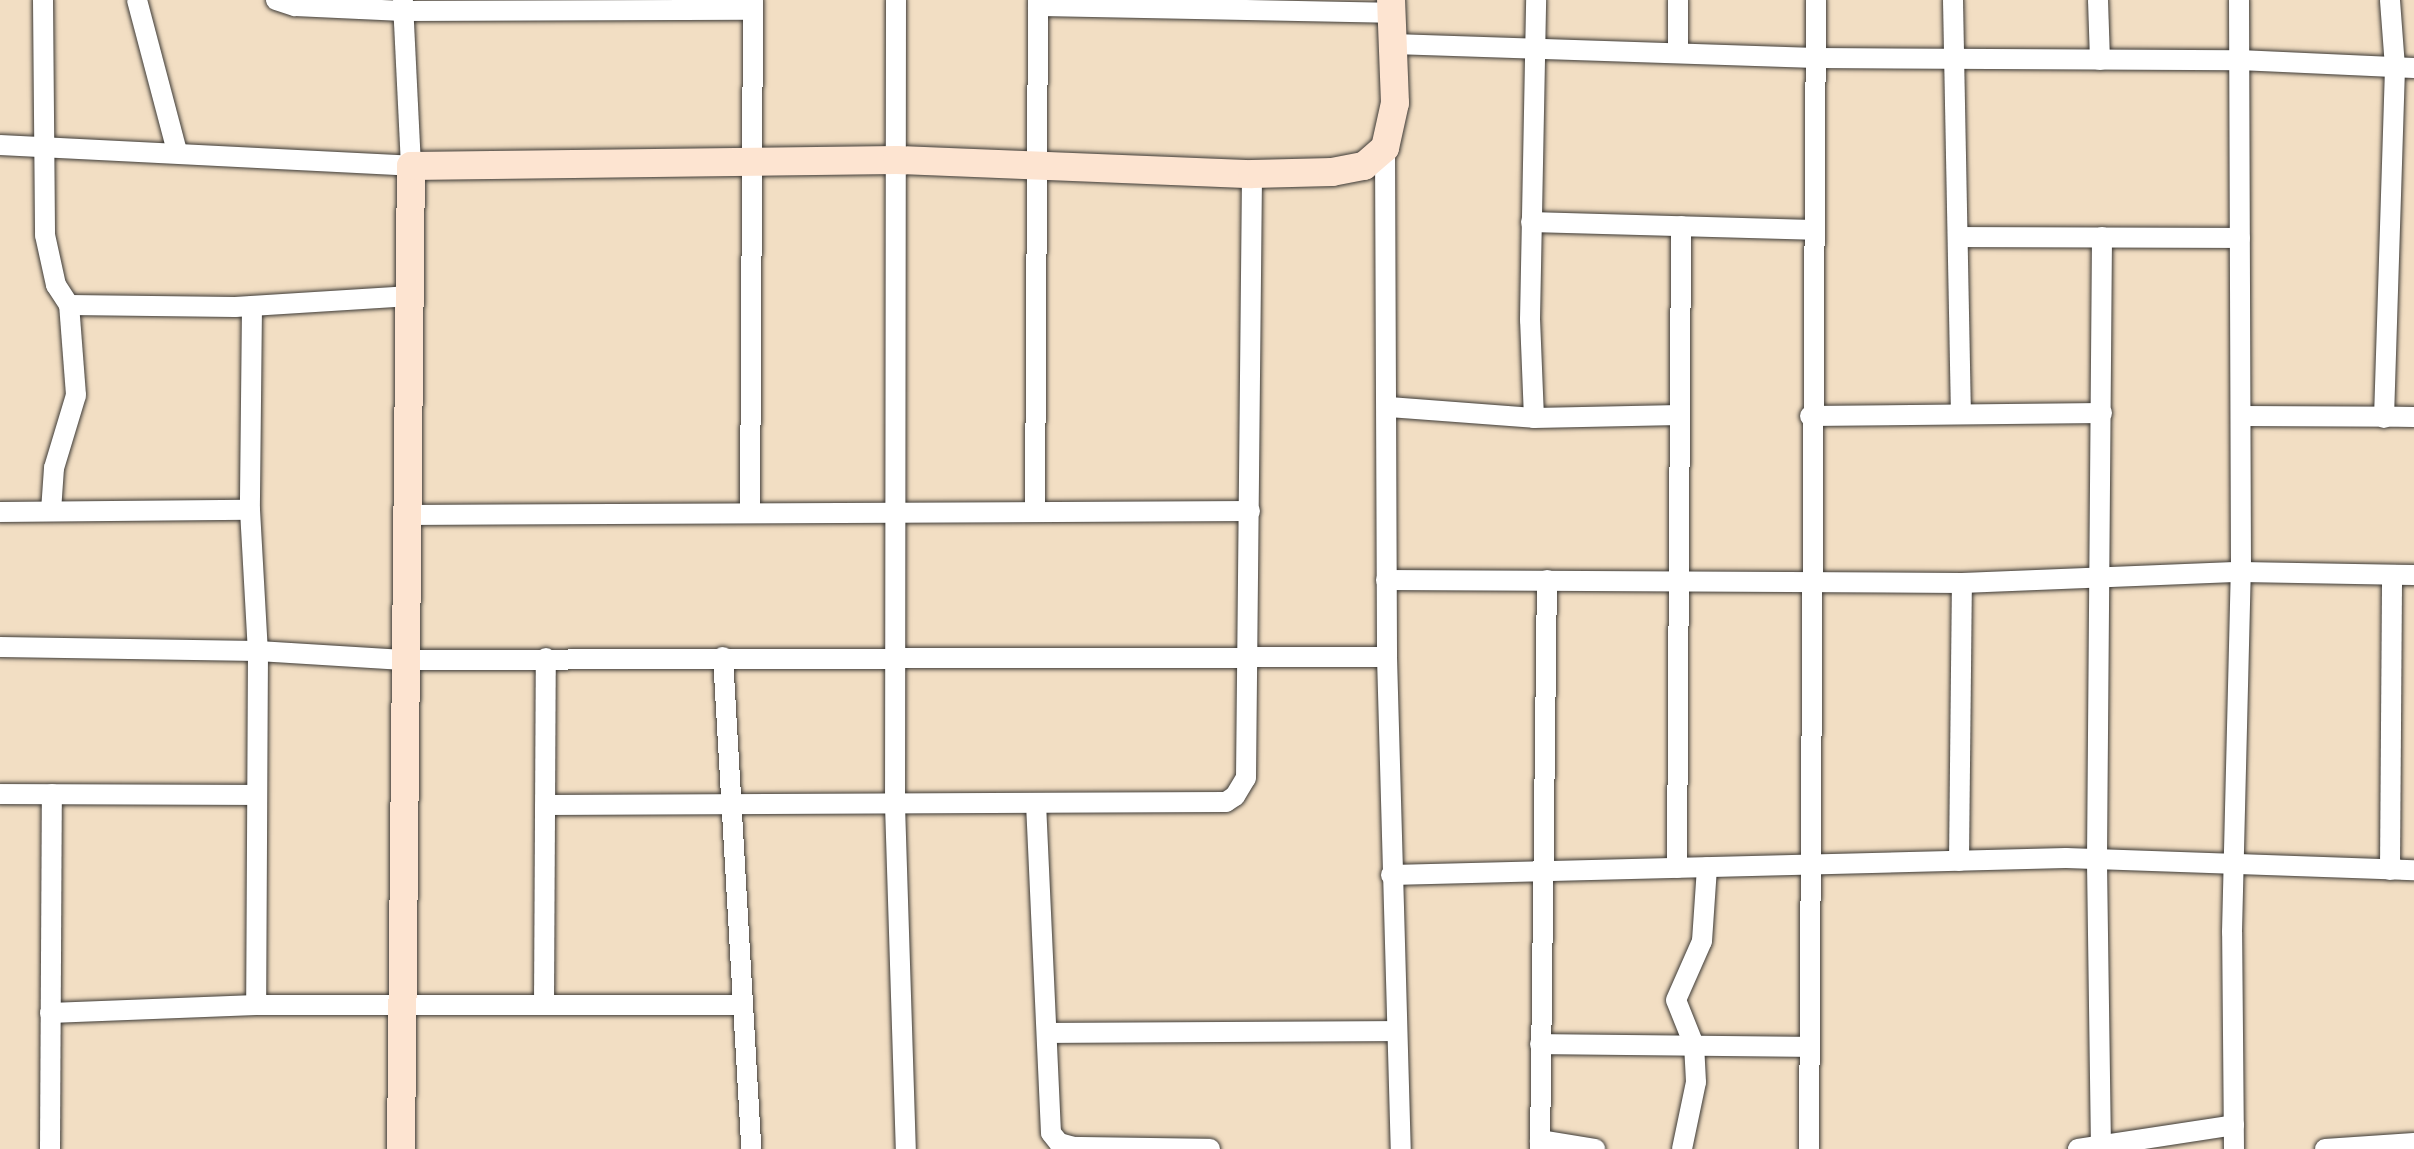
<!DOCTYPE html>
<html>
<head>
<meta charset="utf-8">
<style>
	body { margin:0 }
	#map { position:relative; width:2414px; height:1149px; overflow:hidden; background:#f2dec3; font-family:Sriracha,sans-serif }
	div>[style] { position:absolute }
	.roads { filter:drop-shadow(0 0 2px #3c3935) drop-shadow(0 0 2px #3c3935) }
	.street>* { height:20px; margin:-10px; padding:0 10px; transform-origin:10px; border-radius:10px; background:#fff }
	.secondary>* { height:28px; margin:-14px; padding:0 14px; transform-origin:14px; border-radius:14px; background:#fde4d1 }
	span { translate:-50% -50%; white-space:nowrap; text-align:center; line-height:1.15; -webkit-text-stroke:7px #f6f6f2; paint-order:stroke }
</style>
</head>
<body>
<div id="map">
	<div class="roads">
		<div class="street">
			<i style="left:43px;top:0;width:235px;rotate:89.5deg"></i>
			<i style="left:45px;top:235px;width:51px;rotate:77.6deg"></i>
			<i style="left:56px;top:285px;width:24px;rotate:57deg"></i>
			<i style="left:69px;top:305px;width:166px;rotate:0.7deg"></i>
			<i style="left:235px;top:307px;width:176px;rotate:-3.6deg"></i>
			<i style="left:137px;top:0;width:156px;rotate:75.2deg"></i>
			<i style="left:276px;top:0;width:20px;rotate:18deg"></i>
			<i style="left:295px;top:6px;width:108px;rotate:2.7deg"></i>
			<i style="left:403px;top:11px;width:349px;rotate:-0.2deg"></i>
			<i style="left:896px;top:0;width:805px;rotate:90.07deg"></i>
			<i style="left:895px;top:805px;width:344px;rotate:88.2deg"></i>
			<i style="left:1678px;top:0;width:53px;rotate:90deg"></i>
			<i style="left:1953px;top:0;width:411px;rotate:88.9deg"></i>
			<i style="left:2098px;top:0;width:60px;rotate:88.1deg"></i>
			<i style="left:1038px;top:6px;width:353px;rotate:1.1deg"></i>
			<i style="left:1393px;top:44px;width:423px;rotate:1.9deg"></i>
			<i style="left:1816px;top:58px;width:423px;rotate:0.3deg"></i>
			<i style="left:2239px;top:60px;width:175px;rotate:2.6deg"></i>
			<i style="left:0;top:145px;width:412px;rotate:2.9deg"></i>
			<i style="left:411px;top:166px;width:166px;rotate:-92.8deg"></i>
			<i style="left:1385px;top:148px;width:509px;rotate:89.77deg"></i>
			<i style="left:1387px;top:657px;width:492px;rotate:88.4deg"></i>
			<i style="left:1531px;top:222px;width:281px;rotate:1.6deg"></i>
			<i style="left:1959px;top:237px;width:281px;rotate:0.2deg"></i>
			<i style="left:252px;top:306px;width:204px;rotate:90.6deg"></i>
			<i style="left:250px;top:510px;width:141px;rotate:86.8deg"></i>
			<i style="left:258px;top:651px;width:354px;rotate:90.3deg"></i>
			<i style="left:1389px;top:407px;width:145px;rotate:4.3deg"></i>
			<i style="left:1534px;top:418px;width:146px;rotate:-1.2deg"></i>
			<i style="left:1810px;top:416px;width:292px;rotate:-0.6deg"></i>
			<i style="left:2241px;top:416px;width:173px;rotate:0.3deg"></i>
			<i style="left:1534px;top:418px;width:98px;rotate:-92.3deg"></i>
			<i style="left:1530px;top:320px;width:320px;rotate:-88.9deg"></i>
			<i style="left:2384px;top:418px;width:351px;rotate:-88.2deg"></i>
			<i style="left:2395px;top:67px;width:67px;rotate:-94.3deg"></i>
			<i style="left:1035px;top:509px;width:509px;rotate:-89.66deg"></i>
			<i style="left:51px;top:511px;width:43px;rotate:-86deg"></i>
			<i style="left:54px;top:468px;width:76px;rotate:-73.2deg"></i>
			<i style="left:76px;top:395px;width:90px;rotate:-94.4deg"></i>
			<i style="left:750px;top:511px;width:511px;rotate:-89.66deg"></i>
			<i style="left:0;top:512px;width:250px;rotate:-0.5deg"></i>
			<i style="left:404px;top:515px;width:846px;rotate:-0.27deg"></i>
			<i style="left:1386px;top:580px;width:576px;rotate:0.3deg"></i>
			<i style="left:1962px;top:583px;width:279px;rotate:-2.3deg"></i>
			<i style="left:2241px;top:572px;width:173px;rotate:1deg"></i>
			<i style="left:0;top:647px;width:258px;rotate:0.9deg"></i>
			<i style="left:258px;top:651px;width:146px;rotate:3.5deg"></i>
			<i style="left:404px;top:660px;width:983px;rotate:-0.17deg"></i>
			<i style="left:723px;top:657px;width:493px;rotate:86.7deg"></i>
			<i style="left:0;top:794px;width:256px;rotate:0.2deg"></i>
			<i style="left:1036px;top:803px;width:330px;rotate:87.4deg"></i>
			<i style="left:1051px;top:1133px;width:13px;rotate:51deg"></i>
			<i style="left:1059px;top:1143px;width:16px;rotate:15deg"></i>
			<i style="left:1074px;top:1147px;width:136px;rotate:0.8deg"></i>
			<i style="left:545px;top:805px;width:681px;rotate:-0.25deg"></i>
			<i style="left:1226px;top:802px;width:11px;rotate:-34deg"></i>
			<i style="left:1235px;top:796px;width:21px;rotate:-59deg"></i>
			<i style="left:1246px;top:778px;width:604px;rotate:-89.43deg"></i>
			<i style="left:1959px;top:861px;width:278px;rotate:-89.4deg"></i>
			<i style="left:1677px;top:868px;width:642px;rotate:-89.64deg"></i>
			<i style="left:2390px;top:870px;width:294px;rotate:-89.6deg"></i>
			<i style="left:1391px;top:875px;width:675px;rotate:-1.44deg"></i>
			<i style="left:2066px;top:858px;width:348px;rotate:2deg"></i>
			<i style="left:544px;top:1004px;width:346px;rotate:-89.7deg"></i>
			<i style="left:50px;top:1013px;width:206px;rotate:-2.2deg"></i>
			<i style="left:256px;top:1005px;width:487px"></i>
			<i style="left:1048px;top:1033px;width:349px;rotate:-0.3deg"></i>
			<i style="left:1540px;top:1044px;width:269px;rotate:0.6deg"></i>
			<i style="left:1540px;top:1140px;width:56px;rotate:9.3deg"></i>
			<i style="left:50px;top:1149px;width:355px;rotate:-89.7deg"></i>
			<i style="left:1540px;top:1149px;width:569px;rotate:-89.3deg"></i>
			<i style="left:1682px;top:1149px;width:68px;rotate:-78.2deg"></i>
			<i style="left:1696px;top:1082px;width:37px;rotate:-93deg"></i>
			<i style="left:1694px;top:1045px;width:48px;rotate:-111.8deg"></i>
			<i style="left:1676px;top:1000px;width:64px;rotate:-66.2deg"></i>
			<i style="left:1702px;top:941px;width:74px;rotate:-86.1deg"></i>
			<i style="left:1809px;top:1149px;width:1149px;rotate:-89.65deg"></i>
			<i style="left:2078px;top:1149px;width:158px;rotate:-8.7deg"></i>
			<i style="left:2101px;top:1149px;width:290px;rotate:-90.8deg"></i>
			<i style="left:2097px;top:859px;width:622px;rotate:-89.54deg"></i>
			<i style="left:2234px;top:1149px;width:217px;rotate:-90.5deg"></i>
			<i style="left:2232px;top:932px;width:360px;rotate:-88.6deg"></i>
			<i style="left:2241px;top:572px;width:572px;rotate:-90.2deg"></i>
			<i style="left:2325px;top:1149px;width:89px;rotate:-3.9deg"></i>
		</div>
		<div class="secondary">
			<i style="left:401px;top:1149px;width:983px;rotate:-89.42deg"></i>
			<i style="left:411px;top:166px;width:486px;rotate:-0.7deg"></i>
			<i style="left:897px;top:160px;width:355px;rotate:2.3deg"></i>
			<i style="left:1252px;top:174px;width:80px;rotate:-1.4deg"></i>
			<i style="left:1332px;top:172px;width:33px;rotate:-11deg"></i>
			<i style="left:1364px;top:166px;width:28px;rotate:-41deg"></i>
			<i style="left:1385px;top:148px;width:46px;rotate:-77.5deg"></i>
			<i style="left:1395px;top:103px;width:103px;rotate:-92.2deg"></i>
		</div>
	</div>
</div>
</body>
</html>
